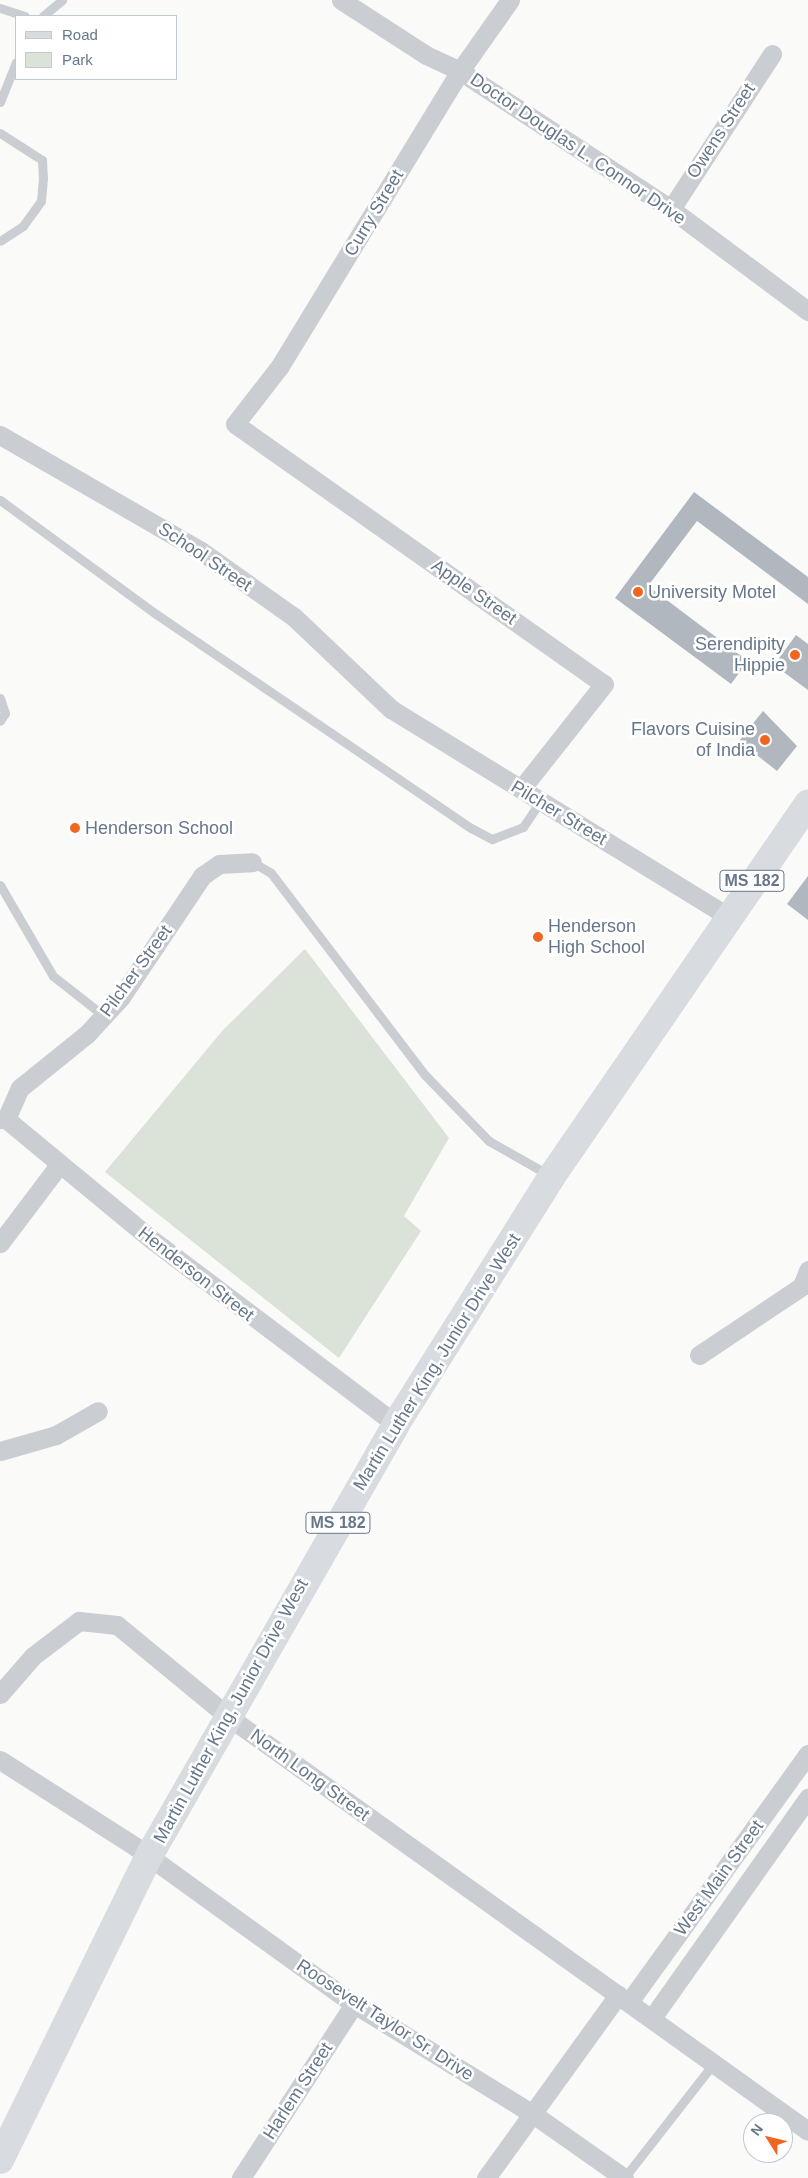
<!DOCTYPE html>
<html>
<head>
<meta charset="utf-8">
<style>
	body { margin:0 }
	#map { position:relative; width:808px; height:2178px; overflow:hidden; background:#fafaf8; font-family:Helvetica,sans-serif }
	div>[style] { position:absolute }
	.green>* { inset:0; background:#dbe2d8 }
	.building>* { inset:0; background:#b0b7bf }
	.service>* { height:9px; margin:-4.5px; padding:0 4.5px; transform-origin:4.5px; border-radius:4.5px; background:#cacdd1 }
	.minor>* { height:19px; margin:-9.5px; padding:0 9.5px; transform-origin:9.5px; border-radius:9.5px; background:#cacdd1 }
	.primary>* { height:28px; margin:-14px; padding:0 14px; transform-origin:14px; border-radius:14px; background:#d8dce0 }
	.dots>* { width:14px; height:14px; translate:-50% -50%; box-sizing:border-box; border:2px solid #fff; border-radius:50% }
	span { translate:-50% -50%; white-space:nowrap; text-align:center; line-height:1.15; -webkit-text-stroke:5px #fff; paint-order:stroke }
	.shield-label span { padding:1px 4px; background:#fff; border:1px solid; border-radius:4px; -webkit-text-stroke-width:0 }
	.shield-label { font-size:16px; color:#67778b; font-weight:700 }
	.street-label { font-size:18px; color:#67778b }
	.poi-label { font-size:18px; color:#67778b }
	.left { translate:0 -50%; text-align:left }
	.right { translate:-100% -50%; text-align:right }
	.legend { position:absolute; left:15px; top:15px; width:162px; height:65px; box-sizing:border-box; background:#fff; border:1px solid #c2c9d1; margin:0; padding:6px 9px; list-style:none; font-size:15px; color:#67778b }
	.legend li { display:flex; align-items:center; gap:10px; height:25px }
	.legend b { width:25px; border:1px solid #c2c9d1 }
	.north { position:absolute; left:743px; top:2113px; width:50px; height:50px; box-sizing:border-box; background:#fff; border:1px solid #c2c9d1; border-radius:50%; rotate:306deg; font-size:14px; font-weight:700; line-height:20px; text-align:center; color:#67778b }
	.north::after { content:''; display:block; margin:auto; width:18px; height:22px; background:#f06621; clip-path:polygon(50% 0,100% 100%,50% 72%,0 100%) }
</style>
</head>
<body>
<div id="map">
	<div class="green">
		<i style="clip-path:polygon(305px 949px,449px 1138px,404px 1216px,421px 1231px,339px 1358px,105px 1172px,223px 1030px)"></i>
	</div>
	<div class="building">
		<i style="clip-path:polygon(694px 492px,808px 577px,808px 604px,697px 521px,648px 586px,748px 661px,731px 684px,615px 598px)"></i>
		<i style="clip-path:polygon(796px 635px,808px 644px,808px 690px,774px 665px)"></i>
		<i style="clip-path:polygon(763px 711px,797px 746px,777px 771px,739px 741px)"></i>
		<i style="clip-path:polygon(808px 876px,808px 920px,787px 904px)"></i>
	</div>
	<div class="service">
		<i style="left:0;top:8px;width:26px;rotate:18deg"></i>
		<i style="left:43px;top:16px;width:25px;rotate:-40deg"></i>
		<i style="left:0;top:102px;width:43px;rotate:-68.2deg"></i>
		<i style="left:0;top:133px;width:50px;rotate:32.7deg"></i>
		<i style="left:42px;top:160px;width:18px;rotate:87deg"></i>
		<i style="left:43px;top:178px;width:23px;rotate:95deg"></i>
		<i style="left:41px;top:201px;width:31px;rotate:126deg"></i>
		<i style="left:23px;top:226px;width:27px;rotate:147deg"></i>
		<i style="left:0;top:500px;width:193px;rotate:36.2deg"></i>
		<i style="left:156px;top:614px;width:381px;rotate:34.2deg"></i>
		<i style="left:471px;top:828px;width:24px;rotate:28deg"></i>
		<i style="left:492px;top:839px;width:33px;rotate:-21deg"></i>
		<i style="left:523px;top:827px;width:32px;rotate:-56deg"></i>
		<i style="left:0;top:698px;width:16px;rotate:72deg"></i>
		<i style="left:5px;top:713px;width:9px;rotate:122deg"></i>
		<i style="left:252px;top:862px;width:22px;rotate:30deg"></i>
		<i style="left:271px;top:873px;width:254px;rotate:52.7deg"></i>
		<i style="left:425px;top:1075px;width:92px;rotate:45.9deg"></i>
		<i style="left:489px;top:1141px;width:69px;rotate:29.5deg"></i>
		<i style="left:0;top:885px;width:105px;rotate:59.8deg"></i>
		<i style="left:53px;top:976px;width:65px;rotate:38.1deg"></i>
		<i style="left:624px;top:2178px;width:145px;rotate:-52deg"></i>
	</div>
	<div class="minor">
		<i style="left:341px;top:0;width:101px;rotate:32.9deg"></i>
		<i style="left:426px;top:55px;width:38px;rotate:25deg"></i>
		<i style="left:460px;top:71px;width:252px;rotate:33.2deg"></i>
		<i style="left:671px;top:209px;width:171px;rotate:36.7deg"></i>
		<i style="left:510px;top:0;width:87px;rotate:125.2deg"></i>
		<i style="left:460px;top:71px;width:346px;rotate:121.4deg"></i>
		<i style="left:280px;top:366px;width:73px;rotate:127.8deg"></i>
		<i style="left:235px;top:424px;width:451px;rotate:35.2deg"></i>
		<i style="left:604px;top:684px;width:134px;rotate:128.3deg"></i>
		<i style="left:671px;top:209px;width:185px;rotate:-56.9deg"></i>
		<i style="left:0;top:435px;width:232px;rotate:30deg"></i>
		<i style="left:201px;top:551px;width:114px;rotate:35.4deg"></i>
		<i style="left:294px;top:617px;width:134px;rotate:43.5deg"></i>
		<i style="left:391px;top:709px;width:395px;rotate:31.6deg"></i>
		<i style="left:0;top:1119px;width:6px"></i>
		<i style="left:6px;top:1119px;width:188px;rotate:39.6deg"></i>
		<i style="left:151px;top:1239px;width:307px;rotate:37.1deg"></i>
		<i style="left:6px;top:1119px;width:34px;rotate:-66deg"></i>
		<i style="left:20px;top:1088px;width:86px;rotate:-38.9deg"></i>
		<i style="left:87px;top:1034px;width:50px;rotate:-47.4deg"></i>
		<i style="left:121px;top:997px;width:146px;rotate:-56.2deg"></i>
		<i style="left:202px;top:876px;width:21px;rotate:-35deg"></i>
		<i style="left:219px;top:864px;width:33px;rotate:-3deg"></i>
		<i style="left:0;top:1243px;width:98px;rotate:-52.9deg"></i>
		<i style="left:699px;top:1355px;width:124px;rotate:-33.8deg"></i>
		<i style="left:802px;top:1286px;width:17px;rotate:-69deg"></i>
		<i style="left:0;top:1451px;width:58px;rotate:-15.9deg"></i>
		<i style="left:56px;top:1435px;width:48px;rotate:-29.7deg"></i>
		<i style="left:0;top:1694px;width:50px;rotate:-49deg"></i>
		<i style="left:33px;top:1656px;width:58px;rotate:-37.3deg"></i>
		<i style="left:79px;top:1621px;width:38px;rotate:6deg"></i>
		<i style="left:117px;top:1625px;width:141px;rotate:39.5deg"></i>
		<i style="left:226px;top:1715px;width:715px;rotate:35.56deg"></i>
		<i style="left:0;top:1760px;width:161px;rotate:32.6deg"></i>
		<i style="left:136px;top:1847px;width:269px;rotate:35.8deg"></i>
		<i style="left:354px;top:2004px;width:210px;rotate:31.6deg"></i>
		<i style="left:533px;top:2114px;width:111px;rotate:35.1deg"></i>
		<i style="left:629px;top:2002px;width:306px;rotate:-54.2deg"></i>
		<i style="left:652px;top:2018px;width:270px;rotate:-54.7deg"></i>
		<i style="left:241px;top:2178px;width:207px;rotate:-57deg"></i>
		<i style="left:486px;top:2178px;width:226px;rotate:-54.2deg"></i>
	</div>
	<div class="primary">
		<i style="left:0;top:2160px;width:339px;rotate:-63.9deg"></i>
		<i style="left:149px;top:1856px;width:498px;rotate:-60.2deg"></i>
		<i style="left:396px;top:1424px;width:293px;rotate:-57.8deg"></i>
		<i style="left:552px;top:1176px;width:452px;rotate:-55.5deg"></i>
	</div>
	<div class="dots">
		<i style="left:638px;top:592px;background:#f06621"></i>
		<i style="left:795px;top:655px;background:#f06621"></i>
		<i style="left:765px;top:740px;background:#f06621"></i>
		<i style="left:75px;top:828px;background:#f06621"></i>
		<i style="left:538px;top:937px;background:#f06621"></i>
	</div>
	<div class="shield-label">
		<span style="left:752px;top:881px">MS 182</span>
		<span style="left:338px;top:1523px">MS 182</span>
	</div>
	<div class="street-label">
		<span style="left:721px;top:131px;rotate:-57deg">Owens Street</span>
		<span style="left:578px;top:149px;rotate:34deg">Doctor Douglas L. Connor Drive</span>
		<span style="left:374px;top:213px;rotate:-59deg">Curry Street</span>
		<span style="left:205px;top:557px;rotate:34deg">School Street</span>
		<span style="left:474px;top:592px;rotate:35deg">Apple Street</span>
		<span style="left:559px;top:813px;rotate:31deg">Pilcher Street</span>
		<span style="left:136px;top:971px;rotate:-54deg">Pilcher Street</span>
		<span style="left:196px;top:1274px;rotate:38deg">Henderson Street</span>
		<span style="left:437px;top:1362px;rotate:-58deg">Martin Luther King, Junior Drive West</span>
		<span style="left:231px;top:1711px;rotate:-61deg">Martin Luther King, Junior Drive West</span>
		<span style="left:310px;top:1775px;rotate:36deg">North Long Street</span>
		<span style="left:719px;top:1878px;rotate:-54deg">West Main Street</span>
		<span style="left:385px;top:2020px;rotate:33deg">Roosevelt Taylor Sr. Drive</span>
		<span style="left:298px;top:2091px;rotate:-57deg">Harlem Street</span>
	</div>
	<div class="poi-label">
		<span class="left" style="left:648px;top:592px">University Motel</span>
		<span class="right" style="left:785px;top:655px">Serendipity<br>Hippie</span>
		<span class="right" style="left:755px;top:740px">Flavors Cuisine<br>of India</span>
		<span class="left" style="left:85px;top:828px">Henderson School</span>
		<span class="left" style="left:548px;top:937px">Henderson<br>High School</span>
	</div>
	<ul class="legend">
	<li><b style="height:6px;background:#d8dce0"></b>Road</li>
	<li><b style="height:14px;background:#dbe2d8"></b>Park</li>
	</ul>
	<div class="north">N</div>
</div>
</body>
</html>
